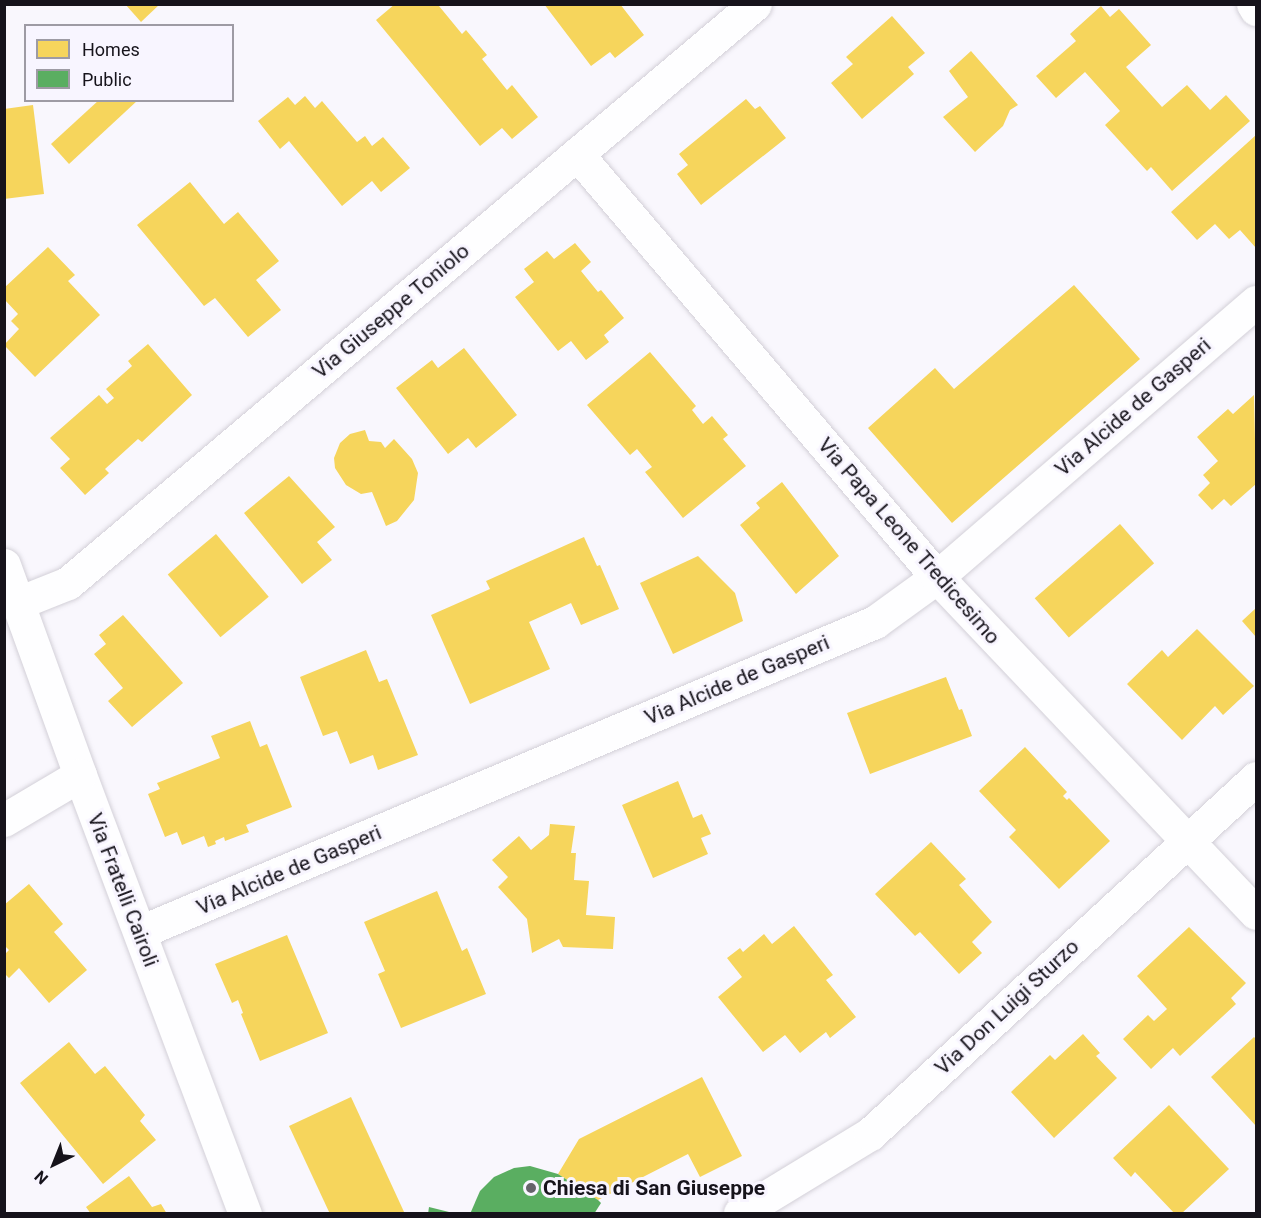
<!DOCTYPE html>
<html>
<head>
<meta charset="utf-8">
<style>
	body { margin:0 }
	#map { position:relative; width:1261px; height:1218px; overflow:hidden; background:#f9f7fd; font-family:Roboto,sans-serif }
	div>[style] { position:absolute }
	.homes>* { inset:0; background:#f6d55c; transform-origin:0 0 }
	.public>* { inset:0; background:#5aae61 }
	.roads { filter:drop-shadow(0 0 2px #d3d0d8) drop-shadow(0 0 2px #d3d0d8) }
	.street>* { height:33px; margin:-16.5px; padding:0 16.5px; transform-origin:16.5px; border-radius:16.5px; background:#fefeff }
	.secondary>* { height:33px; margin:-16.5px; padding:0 16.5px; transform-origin:16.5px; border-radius:16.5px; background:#fefeff }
	.dots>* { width:16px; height:16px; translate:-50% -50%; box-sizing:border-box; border:3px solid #f8f5ff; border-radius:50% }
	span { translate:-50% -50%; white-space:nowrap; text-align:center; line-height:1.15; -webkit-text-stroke:6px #f8f5ff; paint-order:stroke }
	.street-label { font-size:21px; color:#16131b }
	.poi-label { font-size:21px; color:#16131b; font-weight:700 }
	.left { translate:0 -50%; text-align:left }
	.frame { position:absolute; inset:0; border:6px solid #16131b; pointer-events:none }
	.legend { position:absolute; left:24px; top:24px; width:210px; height:78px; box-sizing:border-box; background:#f8f5ff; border:2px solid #9e9ba4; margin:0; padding:8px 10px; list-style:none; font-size:18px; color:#16131b }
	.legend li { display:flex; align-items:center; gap:12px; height:30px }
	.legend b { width:30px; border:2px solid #9e9ba4 }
	.north { position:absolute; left:24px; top:1134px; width:60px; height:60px; -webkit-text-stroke:4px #f8f5ff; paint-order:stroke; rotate:223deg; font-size:16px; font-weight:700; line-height:24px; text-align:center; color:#16131b }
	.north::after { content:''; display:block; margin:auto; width:21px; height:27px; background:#16131b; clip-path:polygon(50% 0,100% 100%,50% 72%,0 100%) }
</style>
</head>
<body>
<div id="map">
	<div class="homes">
		<i style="clip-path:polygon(125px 4px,160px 4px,141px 22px)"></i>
		<i style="clip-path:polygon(395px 4px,440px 4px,439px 6px,462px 34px,466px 30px,487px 55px,482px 59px,507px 90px,512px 85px,538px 117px,512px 139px,502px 128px,480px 146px,376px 20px)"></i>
		<i style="clip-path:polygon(544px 4px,620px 4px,644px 35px,615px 58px,610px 52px,591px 66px)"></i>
		<i style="clip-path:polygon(1101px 6px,1110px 17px,1119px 9px,1151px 45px,1126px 67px,1162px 107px,1187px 85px,1210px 110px,1226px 95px,1250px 121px,1172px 191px,1151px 167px,1147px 171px,1105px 125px,1120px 111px,1085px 72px,1056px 98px,1036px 76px,1076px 41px,1070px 34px)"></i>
		<i style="clip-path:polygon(892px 16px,925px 53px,908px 67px,914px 74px,862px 119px,831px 83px,853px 64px,846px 57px)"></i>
		<i style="clip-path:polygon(971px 51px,1018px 105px,1010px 110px,1003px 126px,975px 152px,943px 117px,968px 97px,949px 71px)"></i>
		<i style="clip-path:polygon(305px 96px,315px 108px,322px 101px,357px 142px,365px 136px,372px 146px,383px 137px,410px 168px,381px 192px,372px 181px,342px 206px,289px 141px,280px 149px,258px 121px,288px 97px,295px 105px)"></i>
		<i style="clip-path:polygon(746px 99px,755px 109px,760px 106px,786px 138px,701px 205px,677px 174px,688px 165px,679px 154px)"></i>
		<i style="clip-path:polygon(99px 100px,138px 100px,69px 164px,51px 144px)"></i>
		<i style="clip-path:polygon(33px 105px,44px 194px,4px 199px,4px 109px)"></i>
		<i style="clip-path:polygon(1256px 135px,1256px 248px,1240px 230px,1229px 239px,1215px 224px,1197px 240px,1171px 212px)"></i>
		<i style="clip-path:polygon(190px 182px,224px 224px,238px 212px,279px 261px,256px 280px,281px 310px,248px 337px,215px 298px,204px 306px,137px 225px)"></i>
		<i style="clip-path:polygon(575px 243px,591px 262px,581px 271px,598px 292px,601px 290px,624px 318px,604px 335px,609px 342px,586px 360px,571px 341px,558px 351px,515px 297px,534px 282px,524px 269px,547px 251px,554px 259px)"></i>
		<i style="clip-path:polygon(48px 247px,75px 275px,68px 281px,100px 315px,35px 377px,4px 345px,19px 329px,11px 321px,18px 314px,4px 299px,4px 288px)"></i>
		<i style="clip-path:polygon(1074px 285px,1140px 359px,952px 523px,868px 428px,935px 368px,954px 389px)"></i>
		<i style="clip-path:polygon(148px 344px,192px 395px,142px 442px,138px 439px,105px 469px,109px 473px,85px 495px,60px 468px,70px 459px,50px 438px,99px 395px,107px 404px,114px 398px,106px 389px,132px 366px,128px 361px)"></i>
		<i style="clip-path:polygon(464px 348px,517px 415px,476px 448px,468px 438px,448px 454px,396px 388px,432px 360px,438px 368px)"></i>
		<i style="clip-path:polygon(650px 352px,696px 406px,692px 410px,703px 424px,712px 416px,728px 435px,723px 439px,746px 466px,683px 518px,645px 472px,652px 467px,637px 449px,630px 455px,587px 405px)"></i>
		<i style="clip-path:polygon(1254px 395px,1256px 484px,1231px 506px,1224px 499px,1212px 510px,1198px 495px,1210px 483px,1203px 475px,1218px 461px,1197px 437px,1228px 409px,1233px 414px)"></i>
		<i style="clip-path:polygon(365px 430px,369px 441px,381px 442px,385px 448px,394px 439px,412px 459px,418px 473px,414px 500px,397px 521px,386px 526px,372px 492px,361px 494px,346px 485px,335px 468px,334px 458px,340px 443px,350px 434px)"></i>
		<i style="clip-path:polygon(289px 476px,335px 527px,317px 542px,332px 560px,302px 584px,244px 513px)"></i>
		<i style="clip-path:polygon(782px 482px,839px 556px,796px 594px,740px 525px,760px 508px,756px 503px)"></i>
		<i style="left:1120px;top:524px;width:52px;height:113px;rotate:49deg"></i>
		<i style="left:216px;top:534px;width:82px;height:63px;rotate:50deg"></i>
		<i style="clip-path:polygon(584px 537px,597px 566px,600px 565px,619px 609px,581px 625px,571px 603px,529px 622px,550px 669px,470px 704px,431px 615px,490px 589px,486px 581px)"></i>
		<i style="clip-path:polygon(698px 556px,735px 593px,743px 621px,673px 654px,640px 583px)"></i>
		<i style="clip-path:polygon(1256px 608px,1256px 637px,1242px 621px)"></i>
		<i style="clip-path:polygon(123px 615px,183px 683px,132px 727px,108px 701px,123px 688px,94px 654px,106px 644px,99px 635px)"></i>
		<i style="clip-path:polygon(1197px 629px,1254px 686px,1223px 715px,1215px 706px,1182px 740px,1127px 684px,1162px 650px,1168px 657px)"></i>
		<i style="clip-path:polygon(366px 650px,379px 682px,387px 679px,418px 755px,378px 770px,373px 755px,350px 764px,337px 731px,323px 736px,300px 677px)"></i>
		<i style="clip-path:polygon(946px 677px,959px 710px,962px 709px,972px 736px,870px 774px,847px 713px)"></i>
		<i style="clip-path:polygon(250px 721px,260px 747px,267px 744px,292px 807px,246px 825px,249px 832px,225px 841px,224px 837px,215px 841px,216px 844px,208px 847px,204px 836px,182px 845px,177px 832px,165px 837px,148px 794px,160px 789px,157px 783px,220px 758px,211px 736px)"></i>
		<i style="clip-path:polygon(1025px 747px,1067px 792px,1063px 796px,1067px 800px,1069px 798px,1110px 841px,1059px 889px,1009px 837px,1016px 830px,979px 791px)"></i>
		<i style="clip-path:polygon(678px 781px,693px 818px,702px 814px,711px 834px,701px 838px,708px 854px,653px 878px,622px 805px)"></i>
		<i style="clip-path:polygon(550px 824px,575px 826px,571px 853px,576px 853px,574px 880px,589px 881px,586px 915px,615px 917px,613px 949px,563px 947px,559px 939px,532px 953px,527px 919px,498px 887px,508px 877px,492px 860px,519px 836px,531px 850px,549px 835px)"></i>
		<i style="clip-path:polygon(931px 842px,966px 879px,959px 885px,992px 922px,972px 942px,982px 953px,959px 974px,920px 932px,915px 936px,875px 894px)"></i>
		<i style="clip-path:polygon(29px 884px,63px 924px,54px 932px,87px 970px,49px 1003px,19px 968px,9px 978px,4px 973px,4px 955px,9px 950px,4px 945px,4px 905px)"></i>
		<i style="clip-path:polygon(437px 891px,462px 951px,467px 948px,486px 994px,401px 1028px,378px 974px,385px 971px,364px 922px)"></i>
		<i style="clip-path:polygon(794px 926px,833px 975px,826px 980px,856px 1017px,830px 1038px,826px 1032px,800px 1053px,785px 1035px,763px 1052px,718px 997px,742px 977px,727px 958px,740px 948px,743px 952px,764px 934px,772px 944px)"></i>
		<i style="clip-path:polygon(1189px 927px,1246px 983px,1231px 998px,1236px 1004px,1180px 1056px,1173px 1048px,1151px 1069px,1123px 1039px,1148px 1015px,1154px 1021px,1167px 1009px,1137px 976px)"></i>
		<i style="clip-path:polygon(287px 935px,328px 1033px,260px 1061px,241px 1014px,243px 1013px,238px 1000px,232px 1003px,215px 964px)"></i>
		<i style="clip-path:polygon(1083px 1034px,1100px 1053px,1096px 1056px,1117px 1078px,1054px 1138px,1011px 1092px,1050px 1055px,1055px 1060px)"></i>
		<i style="clip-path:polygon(1254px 1037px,1256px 1039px,1256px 1126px,1211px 1077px)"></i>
		<i style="clip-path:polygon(69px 1042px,95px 1074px,105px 1066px,145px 1115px,140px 1121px,156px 1140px,103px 1184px,20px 1083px)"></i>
		<i style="clip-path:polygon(702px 1077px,742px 1156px,700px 1177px,688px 1154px,598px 1200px,558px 1174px,579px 1139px)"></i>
		<i style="clip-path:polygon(351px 1097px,405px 1214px,330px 1214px,289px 1126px)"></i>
		<i style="clip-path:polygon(1169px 1105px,1229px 1169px,1181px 1214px,1175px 1214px,1135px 1172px,1131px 1177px,1113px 1158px)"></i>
		<i style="clip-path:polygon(129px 1176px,152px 1207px,161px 1204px,167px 1214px,91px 1214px,86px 1207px)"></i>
	</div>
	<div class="public">
		<i style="clip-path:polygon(530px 1166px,558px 1174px,598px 1200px,601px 1203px,594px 1214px,470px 1214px,480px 1191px,494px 1177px,514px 1168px)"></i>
		<i style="clip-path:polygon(429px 1207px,453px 1213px,453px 1214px,428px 1214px)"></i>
	</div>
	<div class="roads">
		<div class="street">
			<i style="left:577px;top:154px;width:555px;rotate:49.6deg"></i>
			<i style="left:937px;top:577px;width:463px;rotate:46.5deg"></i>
			<i style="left:4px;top:565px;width:223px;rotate:70.1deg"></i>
			<i style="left:80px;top:775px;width:469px;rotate:69.4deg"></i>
			<i style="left:18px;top:603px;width:54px;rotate:-21.8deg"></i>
			<i style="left:68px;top:583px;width:898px;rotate:-40.12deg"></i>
			<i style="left:4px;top:820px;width:88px;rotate:-30.6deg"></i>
			<i style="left:140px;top:932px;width:798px;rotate:-22.87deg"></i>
			<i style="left:875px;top:622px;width:77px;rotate:-36deg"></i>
			<i style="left:937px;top:577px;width:421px;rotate:-40.8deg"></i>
			<i style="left:740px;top:1213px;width:152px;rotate:-31.3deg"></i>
			<i style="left:870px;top:1134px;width:525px;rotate:-42.68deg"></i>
		</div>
		<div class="secondary">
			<i style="left:1253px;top:4px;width:6px;rotate:59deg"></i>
		</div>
	</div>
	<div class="dots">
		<i style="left:531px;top:1188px;background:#65636a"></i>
	</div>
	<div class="street-label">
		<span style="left:391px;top:311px;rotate:-40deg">Via Giuseppe Toniolo</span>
		<span style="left:1133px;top:407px;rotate:-41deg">Via Alcide de Gasperi</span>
		<span style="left:909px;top:541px;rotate:49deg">Via Papa Leone Tredicesimo</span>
		<span style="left:737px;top:680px;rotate:-23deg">Via Alcide de Gasperi</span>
		<span style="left:289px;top:870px;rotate:-23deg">Via Alcide de Gasperi</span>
		<span style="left:123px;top:890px;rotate:69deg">Via Fratelli Cairoli</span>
		<span style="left:1007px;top:1007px;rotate:-43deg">Via Don Luigi Sturzo</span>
	</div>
	<div class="poi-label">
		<span class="left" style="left:543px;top:1188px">Chiesa di San Giuseppe</span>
	</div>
	<div class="frame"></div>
	<ul class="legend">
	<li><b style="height:16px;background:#f6d55c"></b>Homes</li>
	<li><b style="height:16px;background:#5aae61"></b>Public</li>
	</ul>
	<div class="north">N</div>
</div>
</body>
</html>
